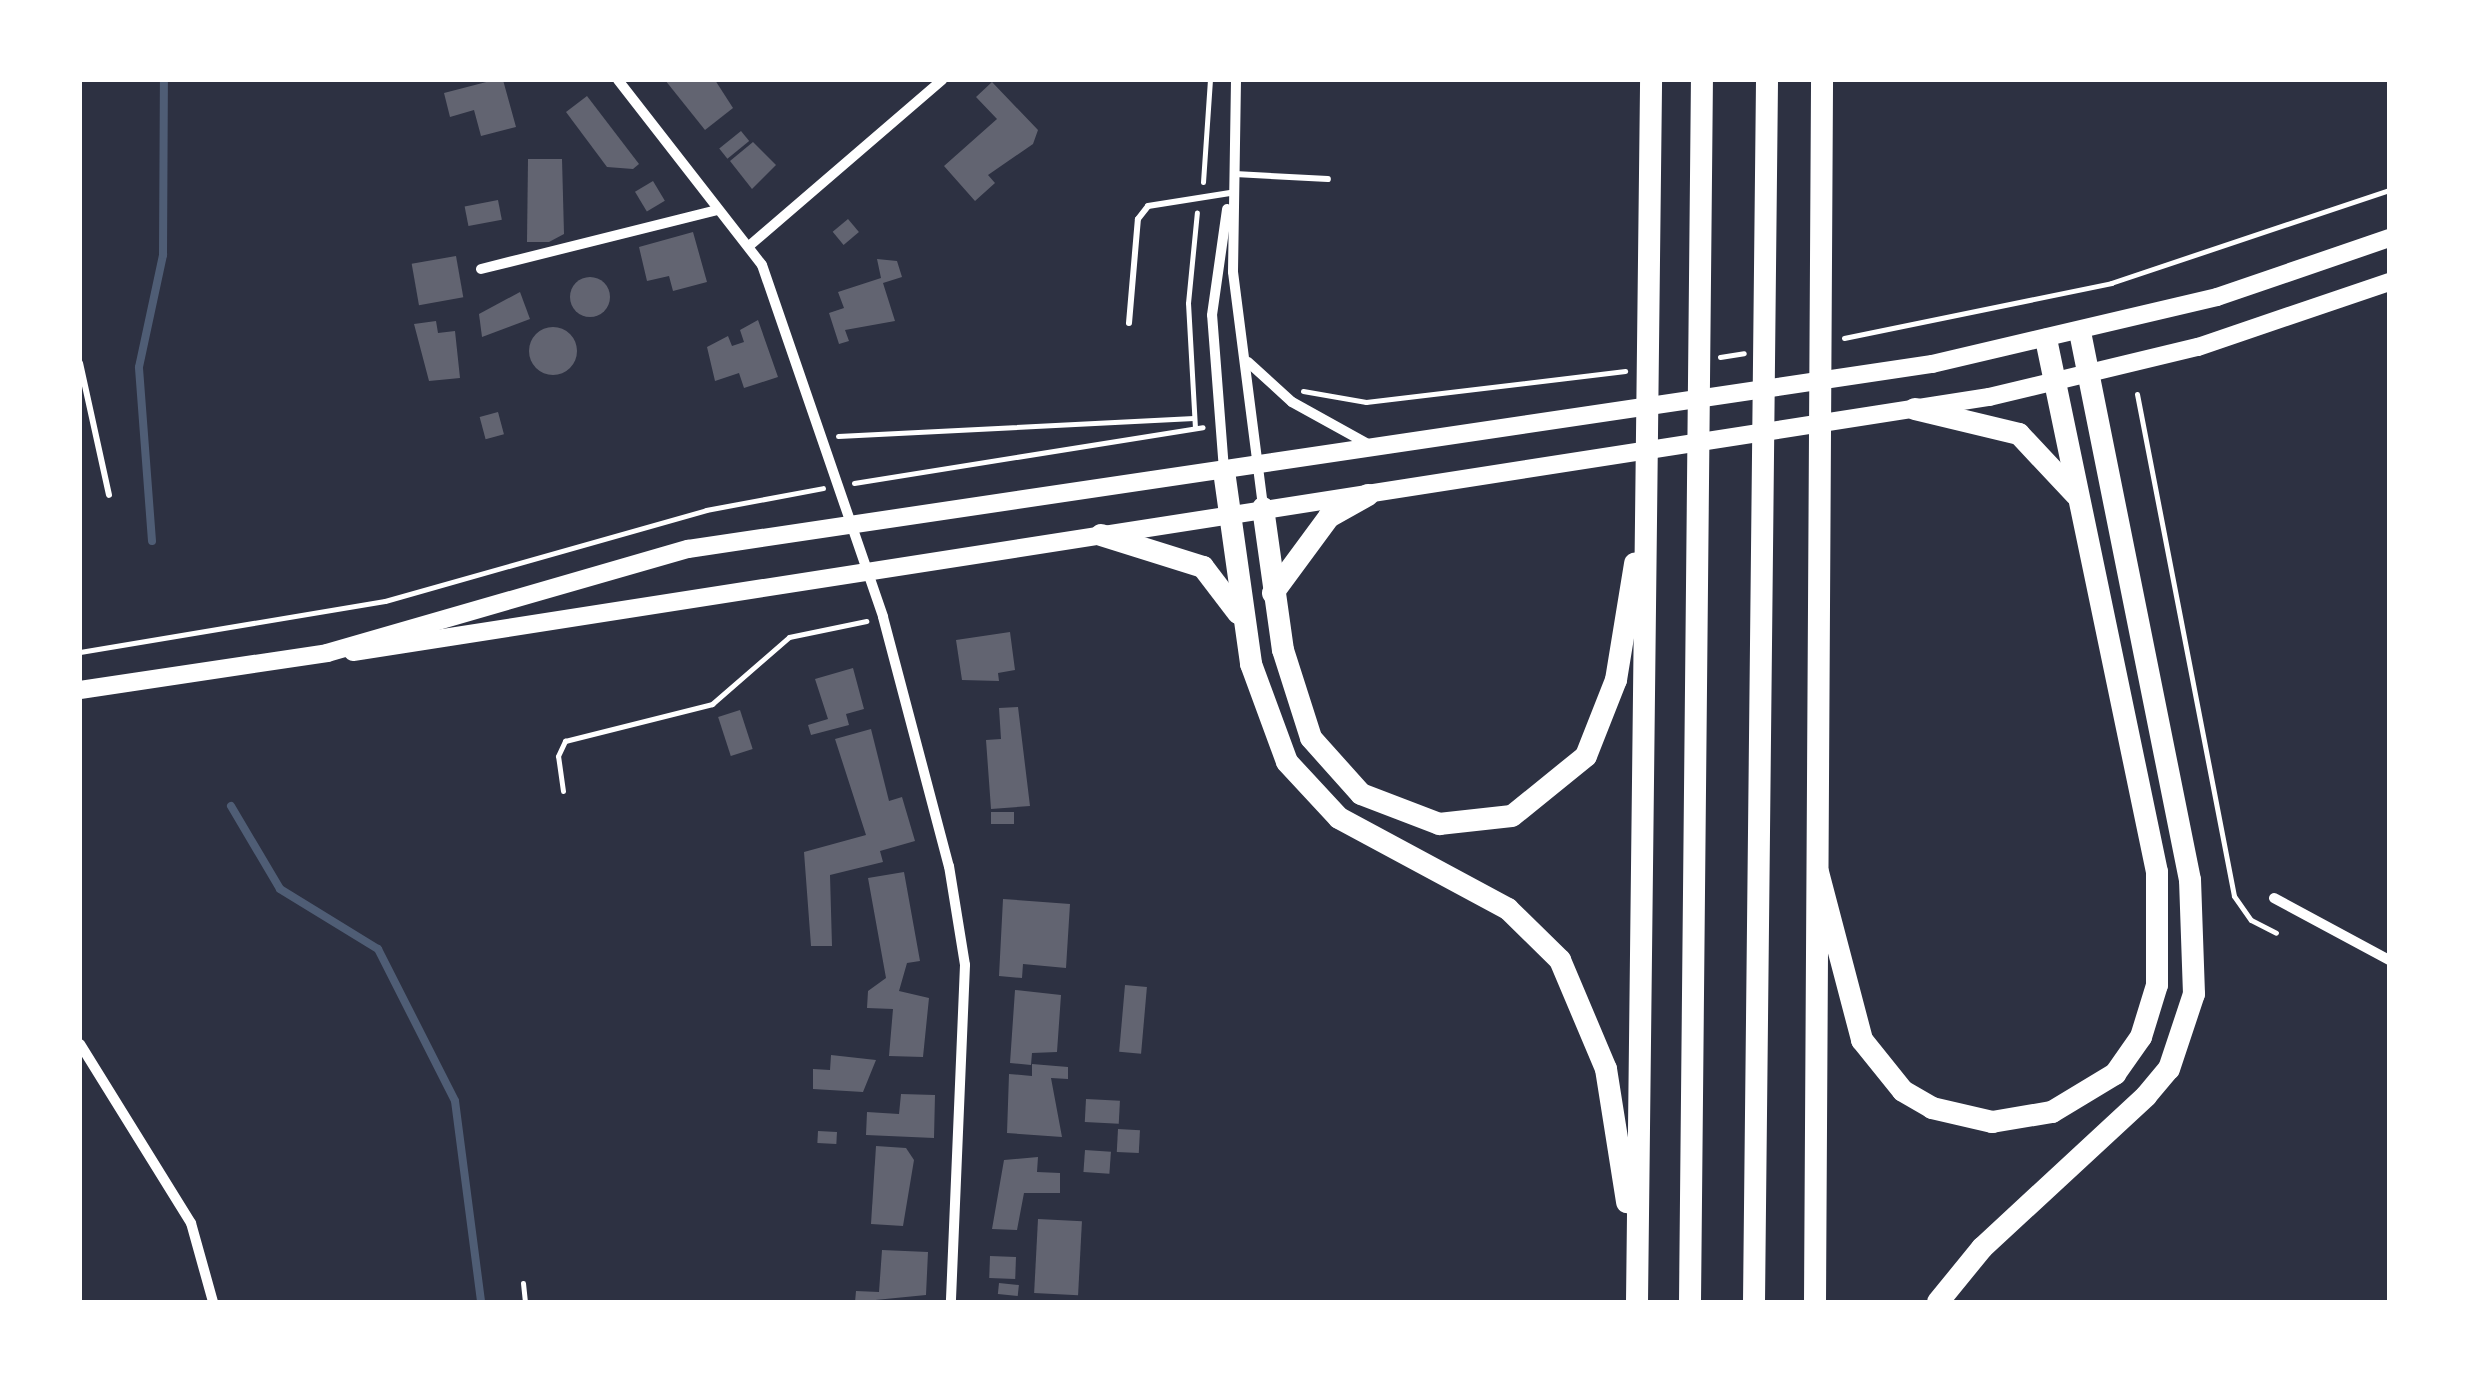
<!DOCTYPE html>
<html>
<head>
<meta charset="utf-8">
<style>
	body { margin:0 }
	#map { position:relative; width:2469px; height:1382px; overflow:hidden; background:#2d3142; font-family:Figtree,sans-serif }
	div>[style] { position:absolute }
	.stream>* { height:8px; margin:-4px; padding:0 4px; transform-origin:4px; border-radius:4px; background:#4f5d75 }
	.building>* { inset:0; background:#626471; transform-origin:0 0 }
	.round { border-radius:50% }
	.path>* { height:5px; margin:-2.5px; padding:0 2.5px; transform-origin:2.5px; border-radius:2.5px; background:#fff }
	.service>* { height:6px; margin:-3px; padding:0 3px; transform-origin:3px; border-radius:3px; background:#fff }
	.minor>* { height:10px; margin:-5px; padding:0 5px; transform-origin:5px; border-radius:5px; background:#fff }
	.primary>* { height:18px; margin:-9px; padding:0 9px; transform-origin:9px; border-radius:9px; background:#fff }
	.motorway>* { height:22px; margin:-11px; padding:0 11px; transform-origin:11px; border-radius:11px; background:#fff }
	span { translate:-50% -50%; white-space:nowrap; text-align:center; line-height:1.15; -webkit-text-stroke:10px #fff; paint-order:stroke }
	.frame { position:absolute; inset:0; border:82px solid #fff; pointer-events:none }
</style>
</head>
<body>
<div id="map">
	<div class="stream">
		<i style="left:152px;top:541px;width:174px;rotate:-94.3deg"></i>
		<i style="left:139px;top:367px;width:115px;rotate:-77.9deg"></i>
		<i style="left:163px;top:255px;width:175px;rotate:-89.7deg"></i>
		<i style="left:231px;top:806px;width:96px;rotate:59.4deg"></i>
		<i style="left:280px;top:889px;width:115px;rotate:31.5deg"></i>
		<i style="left:378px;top:949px;width:170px;rotate:63.1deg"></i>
		<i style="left:455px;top:1101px;width:203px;rotate:82.6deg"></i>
	</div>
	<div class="building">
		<i style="clip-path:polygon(494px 80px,503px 80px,516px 127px,481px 136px,474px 110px,450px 117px,444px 93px)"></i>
		<i style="clip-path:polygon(665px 80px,715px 80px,733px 108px,705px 130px)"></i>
		<i style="clip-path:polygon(992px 82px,1038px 130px,1033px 144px,988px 175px,995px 183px,975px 201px,944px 166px,997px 119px,976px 97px)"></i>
		<i style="clip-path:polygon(587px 96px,639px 164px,633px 169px,607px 167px,566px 112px)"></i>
		<i style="left:741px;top:131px;width:13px;height:28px;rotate:51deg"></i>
		<i style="clip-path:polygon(753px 142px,776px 165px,752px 189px,730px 161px)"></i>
		<i style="clip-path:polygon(528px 159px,562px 159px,564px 234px,549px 242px,527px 242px)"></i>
		<i style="left:653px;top:181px;width:23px;height:21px;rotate:59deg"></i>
		<i style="left:498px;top:200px;width:20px;height:34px;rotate:79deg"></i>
		<i style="left:848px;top:219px;width:17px;height:20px;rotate:50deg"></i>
		<i style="clip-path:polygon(693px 232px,707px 282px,673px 291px,669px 276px,647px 281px,639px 247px)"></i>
		<i style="left:456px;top:256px;width:42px;height:45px;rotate:80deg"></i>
		<i style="clip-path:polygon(877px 259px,897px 261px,902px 277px,883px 283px,895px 321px,845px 330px,849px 341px,839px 344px,829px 313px,844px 308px,838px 292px,881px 278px)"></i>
		<i class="round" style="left:570px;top:277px;width:40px;height:40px"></i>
		<i style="clip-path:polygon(520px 292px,530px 319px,482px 337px,479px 314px)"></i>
		<i style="clip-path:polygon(758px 320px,778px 377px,744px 388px,739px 373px,715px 381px,707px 347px,728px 336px,732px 346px,744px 342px,740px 330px)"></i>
		<i style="clip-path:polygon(436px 321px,438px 333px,455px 331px,460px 378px,429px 381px,414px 324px)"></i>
		<i class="round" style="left:529px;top:327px;width:48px;height:48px"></i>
		<i style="left:498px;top:412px;width:23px;height:19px;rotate:75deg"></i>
		<i style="clip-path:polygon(1010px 632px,1015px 670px,998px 673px,999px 681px,962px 680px,956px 640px)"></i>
		<i style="clip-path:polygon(853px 668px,864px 709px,846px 714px,849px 725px,811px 735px,808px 725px,828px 719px,815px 679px)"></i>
		<i style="clip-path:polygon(1018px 707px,1030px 806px,991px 809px,986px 740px,1001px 739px,999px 708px)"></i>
		<i style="left:740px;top:710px;width:41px;height:23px;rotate:72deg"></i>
		<i style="clip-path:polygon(871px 729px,889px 801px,902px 797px,915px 841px,880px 851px,883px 862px,830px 875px,832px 946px,811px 946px,804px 852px,866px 835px,835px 739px)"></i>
		<i style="left:1014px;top:812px;width:12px;height:23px;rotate:90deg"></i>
		<i style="clip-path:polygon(904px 872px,920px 961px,907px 963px,899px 991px,929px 998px,923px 1057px,889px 1056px,893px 1009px,867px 1008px,868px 991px,886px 978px,868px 878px)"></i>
		<i style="clip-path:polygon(1003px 899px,1070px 904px,1066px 968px,1023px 964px,1022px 978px,999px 976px)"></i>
		<i style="left:1125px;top:985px;width:22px;height:67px;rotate:5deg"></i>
		<i style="clip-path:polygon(1015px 990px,1061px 995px,1057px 1052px,1032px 1053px,1031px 1065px,1010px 1063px)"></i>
		<i style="clip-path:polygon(831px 1055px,876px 1060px,863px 1092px,813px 1089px,813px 1069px,830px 1070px)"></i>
		<i style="clip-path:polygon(1032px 1064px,1068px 1067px,1068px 1079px,1051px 1078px,1062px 1137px,1007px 1133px,1009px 1074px,1032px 1076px)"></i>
		<i style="clip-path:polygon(901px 1094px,935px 1095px,934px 1138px,866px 1135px,867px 1112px,899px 1114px)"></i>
		<i style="left:1086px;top:1099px;width:34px;height:23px;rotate:3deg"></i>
		<i style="left:1118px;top:1129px;width:22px;height:23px;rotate:3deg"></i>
		<i style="left:818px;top:1131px;width:19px;height:12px;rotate:3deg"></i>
		<i style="clip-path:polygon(876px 1146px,906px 1148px,914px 1160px,903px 1226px,871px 1224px)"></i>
		<i style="left:1085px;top:1150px;width:26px;height:22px;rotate:4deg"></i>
		<i style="clip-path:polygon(1038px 1157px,1037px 1172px,1060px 1173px,1060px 1193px,1024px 1193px,1017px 1230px,992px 1229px,1004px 1160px)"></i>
		<i style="left:1038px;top:1219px;width:44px;height:74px;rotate:3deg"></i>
		<i style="clip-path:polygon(882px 1250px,928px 1252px,926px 1295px,855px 1302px,856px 1291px,879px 1292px)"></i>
		<i style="left:990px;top:1256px;width:26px;height:22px;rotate:2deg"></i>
		<i style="left:999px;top:1283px;width:20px;height:11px;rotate:6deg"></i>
	</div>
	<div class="path">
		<i style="left:1203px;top:182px;width:102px;rotate:-86.1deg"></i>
		<i style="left:1844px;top:338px;width:273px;rotate:-11.6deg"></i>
		<i style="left:2111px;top:283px;width:293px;rotate:-18.5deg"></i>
		<i style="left:1720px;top:357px;width:24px;rotate:-9deg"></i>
		<i style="left:1303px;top:391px;width:64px;rotate:9.9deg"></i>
		<i style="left:1366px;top:402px;width:261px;rotate:-6.8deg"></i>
		<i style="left:2137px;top:394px;width:511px;rotate:79.06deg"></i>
		<i style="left:2234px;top:896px;width:29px;rotate:55deg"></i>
		<i style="left:2251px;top:920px;width:28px;rotate:27deg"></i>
		<i style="left:1195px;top:428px;width:125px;rotate:-93.2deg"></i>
		<i style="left:1188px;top:303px;width:91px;rotate:-84.4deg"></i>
		<i style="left:838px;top:436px;width:356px;rotate:-2.9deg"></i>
		<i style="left:854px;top:483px;width:353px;rotate:-9.1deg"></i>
		<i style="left:80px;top:652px;width:309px;rotate:-9.5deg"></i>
		<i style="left:385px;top:601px;width:334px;rotate:-15.8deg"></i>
		<i style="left:706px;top:510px;width:119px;rotate:-10.6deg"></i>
		<i style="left:563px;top:791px;width:35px;rotate:-98deg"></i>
		<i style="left:558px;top:756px;width:17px;rotate:-65deg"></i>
		<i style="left:565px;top:741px;width:152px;rotate:-14.1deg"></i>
		<i style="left:712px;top:704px;width:102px;rotate:-41deg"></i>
		<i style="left:789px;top:637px;width:79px;rotate:-11.7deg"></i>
		<i style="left:523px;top:1283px;width:19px;rotate:84deg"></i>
	</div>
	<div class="service">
		<i style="left:1235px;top:174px;width:93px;rotate:3.1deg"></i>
		<i style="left:1129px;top:323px;width:104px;rotate:-85.1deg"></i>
		<i style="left:1138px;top:219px;width:16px;rotate:-52deg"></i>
		<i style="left:1148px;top:206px;width:83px;rotate:-9deg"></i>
		<i style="left:80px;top:363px;width:135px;rotate:77.6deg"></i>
	</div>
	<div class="minor">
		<i style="left:618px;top:80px;width:234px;rotate:52.1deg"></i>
		<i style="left:762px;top:265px;width:372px;rotate:71deg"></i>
		<i style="left:883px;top:617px;width:258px;rotate:75.2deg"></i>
		<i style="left:949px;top:866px;width:100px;rotate:80.8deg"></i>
		<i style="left:965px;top:965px;width:337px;rotate:92.4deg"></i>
		<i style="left:1236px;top:80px;width:192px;rotate:90.9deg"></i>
		<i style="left:1233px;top:272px;width:236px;rotate:82.7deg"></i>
		<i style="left:749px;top:246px;width:255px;rotate:-40.7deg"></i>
		<i style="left:481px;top:269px;width:244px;rotate:-14deg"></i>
		<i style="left:1248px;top:362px;width:59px;rotate:42.3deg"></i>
		<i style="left:1292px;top:402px;width:89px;rotate:28.9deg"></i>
		<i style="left:1224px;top:470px;width:155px;rotate:-94.4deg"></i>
		<i style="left:1212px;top:315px;width:107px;rotate:-81.9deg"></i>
		<i style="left:2274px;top:898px;width:131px;rotate:28.3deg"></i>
		<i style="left:80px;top:1044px;width:211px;rotate:58.2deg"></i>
		<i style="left:191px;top:1223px;width:82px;rotate:74.4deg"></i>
	</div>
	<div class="primary">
		<i style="left:353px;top:652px;width:1656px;rotate:-8.86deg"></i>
		<i style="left:1989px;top:397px;width:215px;rotate:-13.5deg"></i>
		<i style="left:2198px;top:347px;width:202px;rotate:-18.8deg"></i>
		<i style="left:80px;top:690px;width:250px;rotate:-8.5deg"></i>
		<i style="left:327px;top:653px;width:376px;rotate:-16.1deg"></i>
		<i style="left:688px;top:549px;width:1258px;rotate:-8.46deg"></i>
		<i style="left:1932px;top:364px;width:293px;rotate:-13.2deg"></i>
		<i style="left:2217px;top:297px;width:182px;rotate:-18.9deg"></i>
	</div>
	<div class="motorway">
		<i style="left:1915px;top:409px;width:107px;rotate:13.5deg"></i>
		<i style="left:2019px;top:434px;width:83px;rotate:46.9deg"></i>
		<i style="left:1224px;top:471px;width:195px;rotate:82deg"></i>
		<i style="left:1251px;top:664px;width:104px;rotate:69.8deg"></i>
		<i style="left:1287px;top:762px;width:76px;rotate:47.1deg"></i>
		<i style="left:1339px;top:818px;width:192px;rotate:28.3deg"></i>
		<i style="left:1508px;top:909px;width:73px;rotate:44.4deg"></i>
		<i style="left:1560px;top:960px;width:118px;rotate:67.1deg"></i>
		<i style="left:1606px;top:1069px;width:135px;rotate:81deg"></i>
		<i style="left:1263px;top:508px;width:143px;rotate:82deg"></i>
		<i style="left:1283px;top:650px;width:92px;rotate:72.3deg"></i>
		<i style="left:1311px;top:738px;width:75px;rotate:48.2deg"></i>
		<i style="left:1361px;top:794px;width:84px;rotate:21deg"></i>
		<i style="left:1439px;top:824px;width:73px;rotate:-6.3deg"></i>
		<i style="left:1512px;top:816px;width:95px;rotate:-39deg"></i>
		<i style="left:1586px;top:756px;width:82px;rotate:-68.5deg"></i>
		<i style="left:1616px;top:680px;width:118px;rotate:-80.7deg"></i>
		<i style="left:1101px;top:535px;width:107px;rotate:17.4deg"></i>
		<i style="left:1203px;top:567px;width:58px;rotate:52.7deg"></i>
		<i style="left:1273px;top:593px;width:94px;rotate:-53.6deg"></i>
		<i style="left:1329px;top:517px;width:45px;rotate:-29.4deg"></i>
		<i style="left:1818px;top:872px;width:174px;rotate:75.3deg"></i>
		<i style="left:1862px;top:1040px;width:65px;rotate:51.2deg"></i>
		<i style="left:1903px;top:1091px;width:34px;rotate:30deg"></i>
		<i style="left:1932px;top:1108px;width:62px;rotate:13.1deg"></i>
		<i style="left:1992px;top:1122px;width:61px;rotate:-9.5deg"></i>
		<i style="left:2052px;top:1112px;width:74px;rotate:-31.1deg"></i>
		<i style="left:2115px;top:1074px;width:45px;rotate:-54.9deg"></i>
		<i style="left:2141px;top:1037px;width:54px;rotate:-72.9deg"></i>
		<i style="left:2157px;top:985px;width:113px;rotate:-90deg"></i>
		<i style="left:2157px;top:872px;width:544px;rotate:-101.76deg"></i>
		<i style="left:1637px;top:1302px;width:1222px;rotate:-89.34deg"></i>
		<i style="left:1690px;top:1302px;width:1222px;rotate:-89.44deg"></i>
		<i style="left:1754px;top:1302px;width:1222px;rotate:-89.39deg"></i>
		<i style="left:1815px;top:1302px;width:1222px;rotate:-89.67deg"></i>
		<i style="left:1938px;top:1302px;width:70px;rotate:-50.8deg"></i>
		<i style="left:1982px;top:1248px;width:224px;rotate:-42.8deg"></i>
		<i style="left:2146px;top:1096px;width:35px;rotate:-50deg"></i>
		<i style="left:2169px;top:1069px;width:79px;rotate:-71.6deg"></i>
		<i style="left:2194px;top:994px;width:114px;rotate:-92deg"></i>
		<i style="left:2190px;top:880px;width:559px;rotate:-101.35deg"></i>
	</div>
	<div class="frame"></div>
</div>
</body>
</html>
